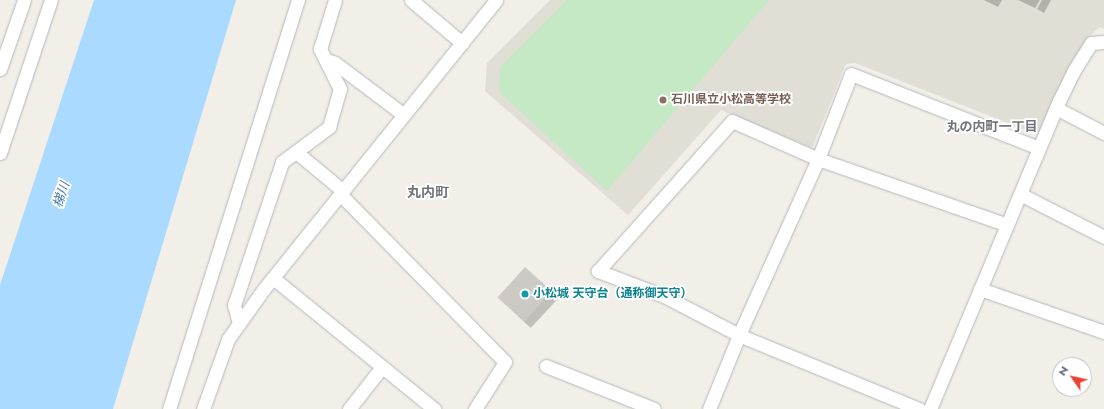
<!DOCTYPE html>
<html>
<head>
<meta charset="utf-8">
<style>
	body { margin:0 }
	#map { position:relative; width:1104px; height:409px; overflow:hidden; background:#f1efe8; font-family:Jost,"Noto Sans JP",sans-serif }
	div>[style] { position:absolute }
	.education>* { inset:0; background:#e1ded6 }
	.green>* { inset:0; background:#c5e8c5 }
	.water>* { inset:0; background:#aadaff }
	.shadow>* { inset:0; background:#0003; transform-origin:0 0 }
	.building>* { inset:0; background:#cccac5; transform-origin:0 0 }
	.roads { filter:drop-shadow(0 0 1px #b5b8bc) drop-shadow(0 0 1px #b5b8bc) }
	.street>* { height:13px; margin:-6.5px; padding:0 6.5px; transform-origin:6.5px; border-radius:6.5px; background:#fff }
	.dots>* { width:11px; height:11px; translate:-50% -50%; box-sizing:border-box; border:2px solid #fff; border-radius:50% }
	span { translate:-50% -50%; white-space:nowrap; text-align:center; line-height:1.15; -webkit-text-stroke:3.5px #fff; paint-order:stroke }
	.education-label { font-size:12px; color:#785e54; font-weight:700 }
	.left { translate:0 -50%; text-align:left }
	.culture-label { font-size:12px; color:#0d838f; font-weight:700 }
	.neighbourhood-label { font-size:13px; color:#70757a; font-weight:700 }
	.water-label { font-size:13px; color:#4174aa; font-style:italic }
	.quarter-label { font-size:14px; color:#70757a; font-weight:700 }
	.north { position:absolute; left:1052px; top:357px; width:40px; height:40px; box-sizing:border-box; background:#fff; border:1px solid #bfc1c3; border-radius:50%; rotate:304deg; font-size:11px; font-weight:700; line-height:16px; text-align:center; color:#5f6368 }
	.north::after { content:''; display:block; margin:auto; width:14px; height:18px; background:#ea4335; clip-path:polygon(50% 0,100% 100%,50% 72%,0 100%) }
</style>
</head>
<body>
<div id="map">
	<div class="education">
		<i style="clip-path:polygon(550px 0,1104px 0,1104px 29px,1100px 27px,1087px 38px,1046px 138px,855px 63px,846px 64px,812px 148px,721px 110px,628px 215px,485px 91px,487px 63px)"></i>
	</div>
	<div class="green">
		<i style="clip-path:polygon(567px 0,769px 0,607px 191px,499px 92px,500px 67px)"></i>
	</div>
	<div class="water">
		<i style="clip-path:polygon(94px 0,236px 0,113px 409px,0 409px,0 285px)"></i>
	</div>
	<div class="shadow">
		<i style="clip-path:polygon(984px 0,1002px 0,998px 7px)"></i>
		<i style="clip-path:polygon(1018px 0,1040px 0,1035px 8px)"></i>
		<i style="clip-path:polygon(1042px 0,1051px 0,1044px 13px,1037px 9px)"></i>
		<i style="left:525px;top:268px;width:45px;height:40px;rotate:43deg"></i>
	</div>
	<div class="building">
		<i style="left:525px;top:267px;width:36px;height:41px;rotate:42deg"></i>
	</div>
	<div class="roads">
		<div class="street">
			<i style="left:411px;top:0;width:67px;rotate:40.1deg"></i>
			<i style="left:326px;top:60px;width:9px;rotate:18deg"></i>
			<i style="left:335px;top:63px;width:86px;rotate:37deg"></i>
			<i style="left:0;top:69px;width:73px;rotate:-70.8deg"></i>
			<i style="left:1056px;top:108px;width:54px;rotate:27.5deg"></i>
			<i style="left:296px;top:152px;width:61px;rotate:39.7deg"></i>
			<i style="left:0;top:153px;width:161px;rotate:-71.6deg"></i>
			<i style="left:340px;top:194px;width:235px;rotate:45.5deg"></i>
			<i style="left:505px;top:362px;width:56px;rotate:122.6deg"></i>
			<i style="left:1020px;top:194px;width:94px;rotate:27.1deg"></i>
			<i style="left:273px;top:278px;width:208px;rotate:39.1deg"></i>
			<i style="left:980px;top:289px;width:131px;rotate:19.1deg"></i>
			<i style="left:239px;top:323px;width:19px;rotate:-106deg"></i>
			<i style="left:234px;top:305px;width:151px;rotate:-71.4deg"></i>
			<i style="left:282px;top:162px;width:59px;rotate:-36.7deg"></i>
			<i style="left:329px;top:127px;width:40px;rotate:-74deg"></i>
			<i style="left:340px;top:89px;width:45px;rotate:-116.6deg"></i>
			<i style="left:320px;top:49px;width:51px;rotate:-73deg"></i>
			<i style="left:546px;top:366px;width:116px;rotate:21.7deg"></i>
			<i style="left:169px;top:409px;width:429px;rotate:-72.5deg"></i>
			<i style="left:203px;top:409px;width:74px;rotate:-70.3deg"></i>
			<i style="left:228px;top:339px;width:60px;rotate:-54.5deg"></i>
			<i style="left:263px;top:290px;width:372px;rotate:-51.2deg"></i>
			<i style="left:349px;top:409px;width:53px;rotate:-51.8deg"></i>
			<i style="left:709px;top:409px;width:80px;rotate:-67.9deg"></i>
			<i style="left:739px;top:335px;width:193px;rotate:-65.8deg"></i>
			<i style="left:818px;top:159px;width:91px;rotate:-68.8deg"></i>
			<i style="left:851px;top:74px;width:202px;rotate:21.5deg"></i>
			<i style="left:919px;top:409px;width:195px;rotate:-157.7deg"></i>
			<i style="left:739px;top:335px;width:85px;rotate:-152.5deg"></i>
			<i style="left:664px;top:296px;width:71px;rotate:-159.3deg"></i>
			<i style="left:598px;top:271px;width:201px;rotate:-48.2deg"></i>
			<i style="left:732px;top:121px;width:94px;rotate:23.8deg"></i>
			<i style="left:818px;top:159px;width:200px;rotate:19.2deg"></i>
			<i style="left:930px;top:409px;width:334px;rotate:-67.3deg"></i>
			<i style="left:1059px;top:101px;width:32px;rotate:-64deg"></i>
			<i style="left:1073px;top:72px;width:34px;rotate:-58deg"></i>
			<i style="left:1091px;top:43px;width:13px;rotate:-4deg"></i>
		</div>
	</div>
	<div class="dots">
		<i style="left:663px;top:100px;background:#8d6e63"></i>
		<i style="left:525px;top:294px;background:#0f9aa8"></i>
	</div>
	<div class="education-label">
		<span class="left" style="left:671px;top:100px">石川県立小松高等学校</span>
	</div>
	<div class="culture-label">
		<span class="left" style="left:533px;top:294px">小松城 天守台（通称御天守）</span>
	</div>
	<div class="neighbourhood-label">
		<span style="left:992px;top:127px">丸の内町一丁目</span>
	</div>
	<div class="water-label">
		<span style="left:62px;top:195px;rotate:-72deg">梯川</span>
	</div>
	<div class="quarter-label">
		<span style="left:428px;top:192px">丸内町</span>
	</div>
	<div class="north">N</div>
</div>
</body>
</html>
